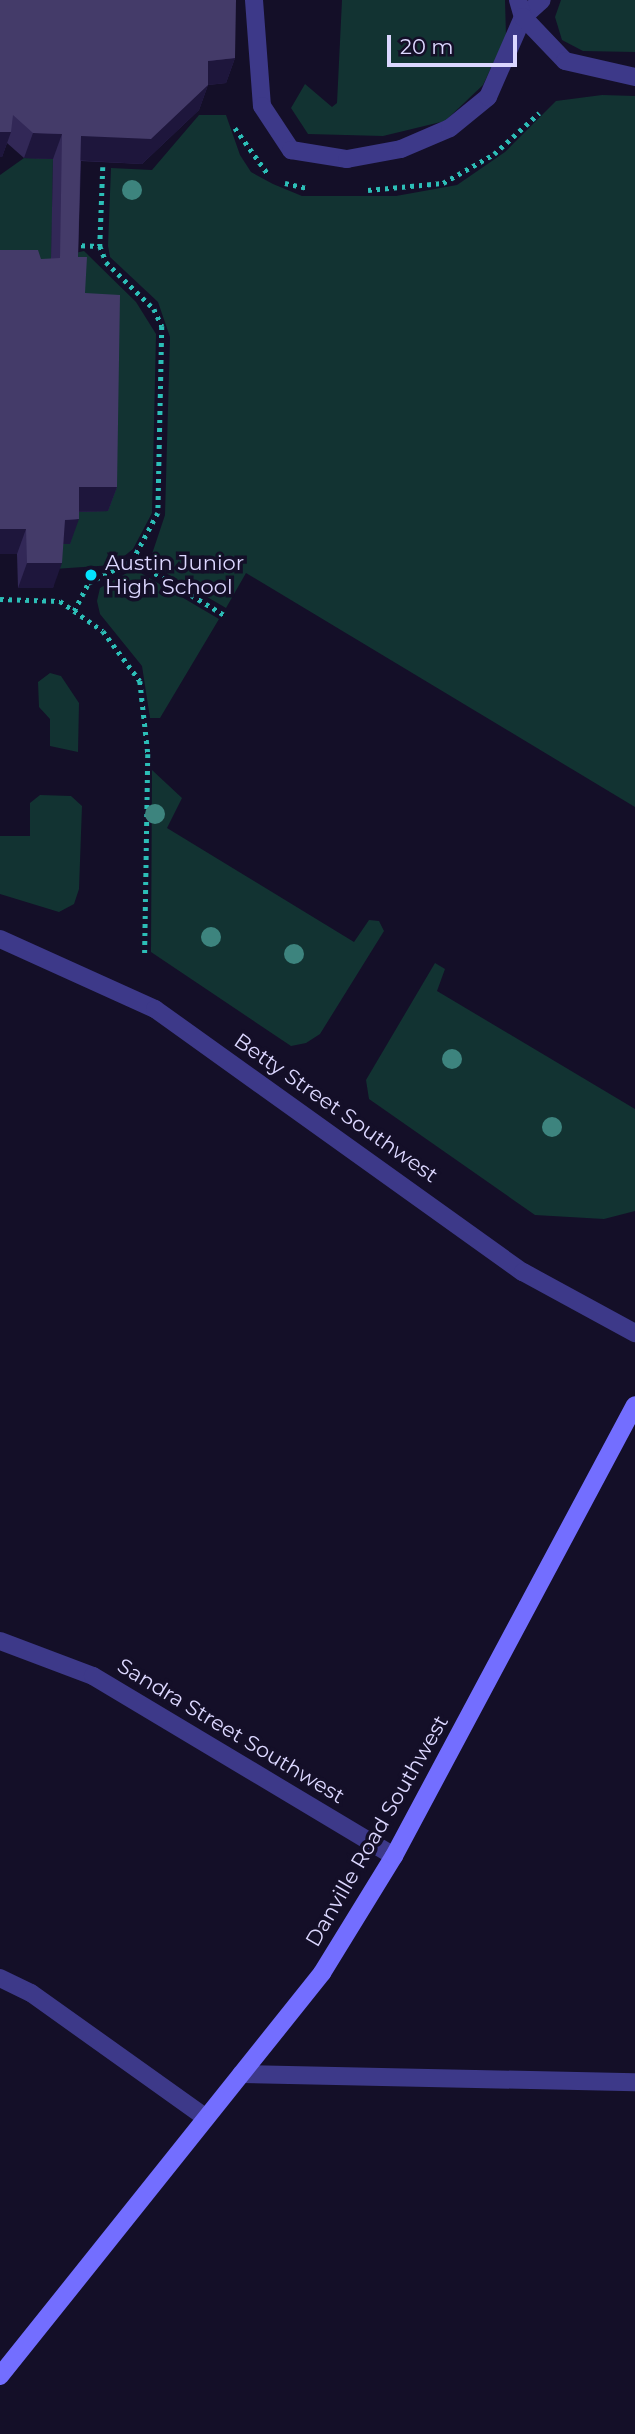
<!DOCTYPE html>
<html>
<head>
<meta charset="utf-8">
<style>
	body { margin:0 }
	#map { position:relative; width:635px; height:2434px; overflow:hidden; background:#140f28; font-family:Montserrat,sans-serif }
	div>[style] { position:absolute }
	.green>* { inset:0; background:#123332 }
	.path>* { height:4.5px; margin-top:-2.25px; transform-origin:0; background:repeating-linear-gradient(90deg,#2cbeb7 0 3.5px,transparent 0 8.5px) }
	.service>* { height:18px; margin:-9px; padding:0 9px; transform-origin:9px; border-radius:9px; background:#3d3989 }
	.minor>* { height:18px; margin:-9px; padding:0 9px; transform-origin:9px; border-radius:9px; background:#3d3989 }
	.tertiary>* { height:18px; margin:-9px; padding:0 9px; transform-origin:9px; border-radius:9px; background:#3d3989 }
	.secondary>* { height:18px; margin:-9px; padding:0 9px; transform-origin:9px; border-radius:9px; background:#736eff }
	.trees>* { width:20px; height:20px; margin:-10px; border-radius:50%; background:#3d847e }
	.wall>* { inset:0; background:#322857 }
	.shaded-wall>* { inset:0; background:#1e163c }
	.building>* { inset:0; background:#443b69 }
	.dots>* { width:19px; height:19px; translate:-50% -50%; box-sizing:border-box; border:4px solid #140f28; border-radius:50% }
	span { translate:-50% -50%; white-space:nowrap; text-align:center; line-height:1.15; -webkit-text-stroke:7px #140f28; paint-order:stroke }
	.poi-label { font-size:21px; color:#dcd7ff }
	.left { translate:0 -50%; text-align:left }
	.street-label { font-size:21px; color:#dcd7ff }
	.scale { position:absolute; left:387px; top:35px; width:130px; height:32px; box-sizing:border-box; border:4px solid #dcd7ff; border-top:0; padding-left:9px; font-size:21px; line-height:24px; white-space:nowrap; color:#dcd7ff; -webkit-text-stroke:5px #140f28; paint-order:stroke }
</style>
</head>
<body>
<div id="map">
	<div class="green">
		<i style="clip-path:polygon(342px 0,505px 0,506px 36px,483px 85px,445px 121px,383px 136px,308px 134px,291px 108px,305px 84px,332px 107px,337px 103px)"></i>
		<i style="clip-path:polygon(561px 0,635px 0,635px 52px,583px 51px,562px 40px,555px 17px)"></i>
		<i style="clip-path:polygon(602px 95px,635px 96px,635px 807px,246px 573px,226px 608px,149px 563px,165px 515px,170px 337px,158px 302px,110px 257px,108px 246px,111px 168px,152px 170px,199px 115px,226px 115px,240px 155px,251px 172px,273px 184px,302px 196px,396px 196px,457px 185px,505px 152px,556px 101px)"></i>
		<i style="clip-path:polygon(24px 158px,53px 159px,51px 283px,0 274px,0 175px)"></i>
		<i style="clip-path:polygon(84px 251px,136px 302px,156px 334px,152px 513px,133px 549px,113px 565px,54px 569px,70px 512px,108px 511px,77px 318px,75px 253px)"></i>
		<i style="clip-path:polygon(134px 569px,219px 619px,160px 718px,150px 718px,142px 666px,100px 614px,97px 601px,100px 588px)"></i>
		<i style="clip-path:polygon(50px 673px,61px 676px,79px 703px,78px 752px,50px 746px,50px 719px,39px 707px,38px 682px)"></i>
		<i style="clip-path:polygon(152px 770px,182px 798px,167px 828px,354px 942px,369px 920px,379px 921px,384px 931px,320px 1034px,306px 1043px,291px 1046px,151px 952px)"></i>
		<i style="clip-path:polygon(40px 795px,71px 796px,82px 806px,79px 889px,74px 904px,59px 912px,0 894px,0 836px,30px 836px,30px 803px)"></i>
		<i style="clip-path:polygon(435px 963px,445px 969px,437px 991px,635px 1109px,635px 1211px,604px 1219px,535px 1215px,369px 1099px,366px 1080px)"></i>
	</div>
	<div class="path">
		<i style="left:235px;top:128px;width:57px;rotate:54.3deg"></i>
		<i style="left:103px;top:167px;width:79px;rotate:92.2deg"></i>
		<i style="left:100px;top:246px;width:17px;rotate:69deg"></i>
		<i style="left:106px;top:262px;width:67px;rotate:44.4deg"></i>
		<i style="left:154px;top:309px;width:19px;rotate:65deg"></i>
		<i style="left:162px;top:326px;width:187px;rotate:91.2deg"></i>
		<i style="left:158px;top:513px;width:53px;rotate:118deg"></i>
		<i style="left:285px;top:183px;width:23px;rotate:13deg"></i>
		<i style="left:368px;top:190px;width:75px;rotate:-5.3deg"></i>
		<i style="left:443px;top:183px;width:59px;rotate:-29.6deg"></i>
		<i style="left:494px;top:154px;width:61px;rotate:-42.3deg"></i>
		<i style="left:73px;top:245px;width:27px;rotate:2deg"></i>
		<i style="left:0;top:599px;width:60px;rotate:1.9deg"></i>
		<i style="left:60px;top:601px;width:52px;rotate:34.9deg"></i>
		<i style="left:103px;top:631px;width:62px;rotate:53.5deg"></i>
		<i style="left:140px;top:681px;width:73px;rotate:83.7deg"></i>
		<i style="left:148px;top:754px;width:200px;rotate:90.9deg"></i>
		<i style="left:74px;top:611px;width:31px;rotate:-63deg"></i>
		<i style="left:88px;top:583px;width:51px;rotate:-27.1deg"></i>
		<i style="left:133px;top:560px;width:106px;rotate:31.1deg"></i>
	</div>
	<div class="service">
		<i style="left:254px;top:0;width:106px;rotate:85.7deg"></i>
		<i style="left:262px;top:106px;width:53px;rotate:56.6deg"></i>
		<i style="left:291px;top:150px;width:57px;rotate:9.1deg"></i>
		<i style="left:347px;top:159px;width:55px;rotate:-10.5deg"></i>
		<i style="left:401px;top:149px;width:53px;rotate:-23.2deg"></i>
		<i style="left:450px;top:128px;width:49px;rotate:-39.2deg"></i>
		<i style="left:488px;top:97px;width:87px;rotate:-66.4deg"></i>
		<i style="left:523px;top:17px;width:25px;rotate:-42deg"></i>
		<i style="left:518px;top:0;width:18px;rotate:74deg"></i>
		<i style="left:523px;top:17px;width:61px;rotate:46.3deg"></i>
		<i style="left:565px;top:61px;width:72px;rotate:12.9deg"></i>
		<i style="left:0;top:1978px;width:34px;rotate:26deg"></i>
		<i style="left:31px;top:1993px;width:215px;rotate:35.5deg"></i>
		<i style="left:241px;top:2074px;width:394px;rotate:1.2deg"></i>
	</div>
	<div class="minor">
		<i style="left:0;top:1641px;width:99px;rotate:20.6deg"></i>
		<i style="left:93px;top:1676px;width:351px;rotate:30.9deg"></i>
	</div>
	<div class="tertiary">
		<i style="left:0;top:939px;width:170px;rotate:24.3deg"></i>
		<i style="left:155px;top:1009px;width:452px;rotate:35.6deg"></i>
		<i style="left:523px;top:1272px;width:128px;rotate:28.6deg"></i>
	</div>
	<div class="secondary">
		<i style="left:0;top:2376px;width:516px;rotate:-51.37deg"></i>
		<i style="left:322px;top:1973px;width:137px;rotate:-58.4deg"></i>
		<i style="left:394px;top:1856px;width:511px;rotate:-61.88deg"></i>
	</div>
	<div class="trees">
		<i style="left:132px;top:190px"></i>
		<i style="left:155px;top:814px"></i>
		<i style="left:211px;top:937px"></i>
		<i style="left:294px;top:954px"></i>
		<i style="left:452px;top:1059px"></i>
		<i style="left:552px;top:1127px"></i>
	</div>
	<div class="wall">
		<i style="clip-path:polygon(0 0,235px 58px,226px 83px,208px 85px,199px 110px,142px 164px,81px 161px,78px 257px,85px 293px,117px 487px,108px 511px,79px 512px,70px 544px,63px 544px,53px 588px,18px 588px,17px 554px,0 554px,0 250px,41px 259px,51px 259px,53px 159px,24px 158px,7px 143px,2px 157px,0 157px)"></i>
	</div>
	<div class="shaded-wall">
		<i style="clip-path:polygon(235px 58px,226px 83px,199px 86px,208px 61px)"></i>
		<i style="clip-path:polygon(208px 85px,199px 110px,142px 164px,72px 160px,81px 136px)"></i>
		<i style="clip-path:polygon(0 132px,11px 132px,2px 157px,0 157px)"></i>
		<i style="clip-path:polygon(33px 133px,62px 134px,53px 159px,24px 158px)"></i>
		<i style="clip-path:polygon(79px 487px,117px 487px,108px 511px,70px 512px)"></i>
		<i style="clip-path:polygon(79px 519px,70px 544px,56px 544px,65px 520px)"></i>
		<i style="clip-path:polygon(0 529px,26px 529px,17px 554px,0 554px)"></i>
		<i style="clip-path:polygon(27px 563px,62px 563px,53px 588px,18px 588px)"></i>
	</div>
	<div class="building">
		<i style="clip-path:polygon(0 0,236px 0,235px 58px,208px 61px,208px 85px,151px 139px,81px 136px,78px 257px,87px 257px,85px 293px,120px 295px,117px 487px,79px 487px,79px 519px,65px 520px,62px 563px,27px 563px,26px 529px,0 529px,0 250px,38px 250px,41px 259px,60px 258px,62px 134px,33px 133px,13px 115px,11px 132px,0 132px)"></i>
	</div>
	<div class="dots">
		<i style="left:91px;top:575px;background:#03e2ff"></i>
	</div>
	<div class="poi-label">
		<span class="left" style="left:105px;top:575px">Austin Junior<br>High School</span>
	</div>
	<div class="street-label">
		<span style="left:336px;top:1108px;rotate:35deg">Betty Street Southwest</span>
		<span style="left:231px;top:1731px;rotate:31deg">Sandra Street Southwest</span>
		<span style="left:377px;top:1831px;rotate:-60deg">Danville Road Southwest</span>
	</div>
	<div class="scale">20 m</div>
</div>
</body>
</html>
